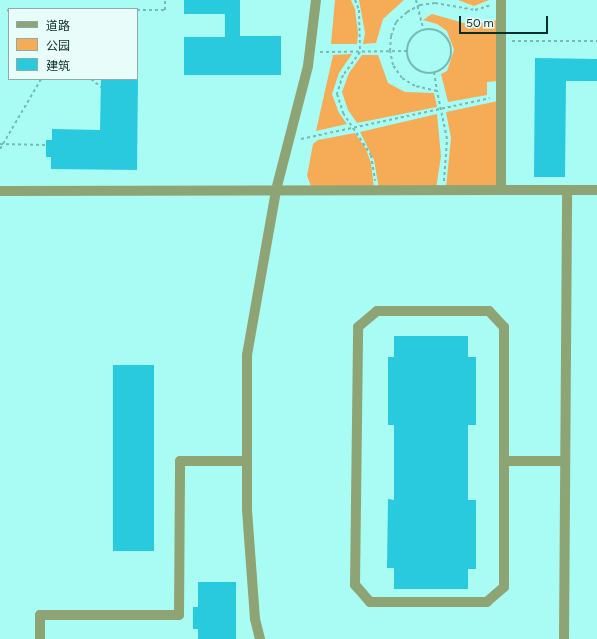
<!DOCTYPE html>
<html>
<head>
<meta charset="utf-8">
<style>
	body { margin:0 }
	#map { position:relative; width:597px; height:639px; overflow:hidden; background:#a9fcf3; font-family:Figtree,"Noto Sans SC",sans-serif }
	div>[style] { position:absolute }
	.green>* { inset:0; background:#f6ab56 }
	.building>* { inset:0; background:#29cadd; transform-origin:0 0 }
	.path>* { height:2px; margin-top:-1px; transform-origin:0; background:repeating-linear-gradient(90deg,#76bab3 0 3px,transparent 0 6px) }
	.path>.ring { margin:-1px; padding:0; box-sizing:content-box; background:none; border:2px solid #76bab3; border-radius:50% }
	.minor>* { height:10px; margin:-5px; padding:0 5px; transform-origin:5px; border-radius:5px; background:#8fa474 }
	span { translate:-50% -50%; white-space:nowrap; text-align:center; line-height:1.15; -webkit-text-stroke:3px #e8fcf9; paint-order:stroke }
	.legend { position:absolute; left:8px; top:8px; width:130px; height:72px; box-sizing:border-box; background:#e8fcf9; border:1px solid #8faaa7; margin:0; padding:5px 7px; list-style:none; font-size:12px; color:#0a2e2b }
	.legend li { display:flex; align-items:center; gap:8px; height:20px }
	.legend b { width:20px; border:1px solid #8faaa7 }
	.scale { position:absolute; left:459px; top:16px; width:89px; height:18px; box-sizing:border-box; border:2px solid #0a2e2b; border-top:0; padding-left:5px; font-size:12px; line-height:14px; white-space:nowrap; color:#0a2e2b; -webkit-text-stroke:3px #e8fcf9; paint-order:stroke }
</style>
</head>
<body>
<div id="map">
	<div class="green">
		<i style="clip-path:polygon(335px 0,351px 0,355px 9px,358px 33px,357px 44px,331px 44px)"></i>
		<i style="clip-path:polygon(359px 0,404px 0,383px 19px,376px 43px,363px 44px,365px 33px)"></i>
		<i style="clip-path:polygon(458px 0,489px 0,474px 6px)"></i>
		<i style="clip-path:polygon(432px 14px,471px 25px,498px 20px,498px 81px,487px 82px,487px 95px,448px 102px,441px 74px,447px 71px,454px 50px,447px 31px,437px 24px,423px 20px)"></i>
		<i style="clip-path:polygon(352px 54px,339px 73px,332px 94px,339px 113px,347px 124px,316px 131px,333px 55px)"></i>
		<i style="clip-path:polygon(362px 55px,378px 55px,388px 83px,405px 92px,434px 93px,437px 107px,357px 123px,348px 110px,342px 92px,349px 73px)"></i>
		<i style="clip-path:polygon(498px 101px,497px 188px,446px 188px,451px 138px,446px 112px)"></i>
		<i style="clip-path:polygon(437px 114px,441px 156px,436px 189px,379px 189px,374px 160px,360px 132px)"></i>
		<i style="clip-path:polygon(355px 133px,366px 149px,371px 163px,374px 188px,311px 186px,307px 176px,313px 144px,318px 140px)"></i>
	</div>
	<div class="building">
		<i style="clip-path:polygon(184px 0,240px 0,240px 36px,281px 36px,281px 75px,184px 75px,184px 37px,225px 37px,225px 14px,184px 14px)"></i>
		<i style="clip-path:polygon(535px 58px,597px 59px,597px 81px,566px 81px,565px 177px,534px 177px)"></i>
		<i style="clip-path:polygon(101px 79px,138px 79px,137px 170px,51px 169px,51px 157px,46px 157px,46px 140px,52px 140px,52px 129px,100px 130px)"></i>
		<i style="clip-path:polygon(394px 336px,468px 336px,468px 357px,476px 357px,476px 425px,468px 425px,468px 500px,476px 500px,476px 569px,468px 569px,468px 589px,394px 589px,394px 568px,387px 568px,388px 499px,394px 500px,394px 425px,388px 425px,388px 357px,394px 357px)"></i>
		<i style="left:113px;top:365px;width:41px;height:186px"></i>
		<i style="clip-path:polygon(198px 582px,236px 582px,236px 639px,198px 639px,198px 629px,193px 629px,193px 607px,198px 607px)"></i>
	</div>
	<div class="path">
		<i style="left:355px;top:0;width:11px;rotate:68deg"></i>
		<i style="left:359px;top:10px;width:42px;rotate:88.6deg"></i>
		<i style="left:360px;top:52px;width:29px;rotate:126deg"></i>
		<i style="left:343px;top:75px;width:20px;rotate:108deg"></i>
		<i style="left:337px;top:94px;width:20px;rotate:72deg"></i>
		<i style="left:343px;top:113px;width:50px;rotate:56.3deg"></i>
		<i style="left:371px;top:155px;width:26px;rotate:81deg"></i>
		<i style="left:416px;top:0;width:30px;rotate:76deg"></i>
		<i style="left:7px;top:10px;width:2px;rotate:27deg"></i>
		<i style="left:137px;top:10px;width:28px"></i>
		<i style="left:165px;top:10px;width:10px;rotate:-90deg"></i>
		<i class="ring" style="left:407px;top:29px;width:42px;height:42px"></i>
		<i style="left:512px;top:41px;width:85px"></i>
		<i style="left:320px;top:52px;width:87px;rotate:-0.7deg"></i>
		<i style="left:434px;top:72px;width:19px;rotate:81deg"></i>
		<i style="left:91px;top:79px;width:13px;rotate:39deg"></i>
		<i style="left:301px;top:139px;width:193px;rotate:-12.2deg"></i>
		<i style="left:0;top:144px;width:46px;rotate:1.2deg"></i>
		<i style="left:0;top:149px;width:81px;rotate:-59.6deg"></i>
		<i style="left:444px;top:181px;width:42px;rotate:-85.9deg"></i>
		<i style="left:447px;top:139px;width:49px;rotate:-101.8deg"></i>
		<i style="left:437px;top:91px;width:23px;rotate:-167deg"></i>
		<i style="left:415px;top:86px;width:15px;rotate:-148deg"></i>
		<i style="left:402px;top:78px;width:16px;rotate:-125deg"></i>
		<i style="left:393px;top:65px;width:14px;rotate:-102deg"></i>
		<i style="left:390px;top:51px;width:15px;rotate:-86deg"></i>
		<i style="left:391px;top:36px;width:15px;rotate:-70deg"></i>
		<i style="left:396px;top:22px;width:15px;rotate:-42deg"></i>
		<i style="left:407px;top:12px;width:15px;rotate:-28deg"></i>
		<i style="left:420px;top:5px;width:15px;rotate:-8deg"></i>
		<i style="left:435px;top:3px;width:41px;rotate:9.9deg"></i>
		<i style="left:475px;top:10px;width:17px;rotate:-17deg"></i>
	</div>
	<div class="minor">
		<i style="left:501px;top:0;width:190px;rotate:90deg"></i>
		<i style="left:0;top:191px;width:597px;rotate:-0.1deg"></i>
		<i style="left:377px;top:311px;width:112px"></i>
		<i style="left:489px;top:311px;width:22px;rotate:47deg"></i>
		<i style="left:504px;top:327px;width:260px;rotate:90deg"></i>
		<i style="left:504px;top:587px;width:23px;rotate:139deg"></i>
		<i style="left:487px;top:602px;width:117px;rotate:180deg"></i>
		<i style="left:370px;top:602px;width:23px;rotate:-131deg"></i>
		<i style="left:355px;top:585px;width:258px;rotate:-89.3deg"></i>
		<i style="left:358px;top:327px;width:25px;rotate:-40deg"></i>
		<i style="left:504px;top:461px;width:61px"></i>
		<i style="left:40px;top:639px;width:24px;rotate:-90deg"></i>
		<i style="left:40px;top:615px;width:139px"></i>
		<i style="left:179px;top:615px;width:154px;rotate:-89.6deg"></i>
		<i style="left:180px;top:461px;width:67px"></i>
		<i style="left:260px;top:639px;width:21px;rotate:-104deg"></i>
		<i style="left:255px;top:619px;width:110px;rotate:-94.2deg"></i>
		<i style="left:247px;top:509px;width:154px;rotate:-90deg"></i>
		<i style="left:247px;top:355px;width:168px;rotate:-80deg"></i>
		<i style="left:276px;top:190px;width:128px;rotate:-75.5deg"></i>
		<i style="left:308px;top:66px;width:66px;rotate:-83.1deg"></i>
		<i style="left:564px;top:639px;width:449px;rotate:-89.6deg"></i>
	</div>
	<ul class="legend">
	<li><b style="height:5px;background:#8fa474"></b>道路</li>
	<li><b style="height:11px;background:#f6ab56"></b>公园</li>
	<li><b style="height:11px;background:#29cadd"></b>建筑</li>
	</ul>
	<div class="scale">50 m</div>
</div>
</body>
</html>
